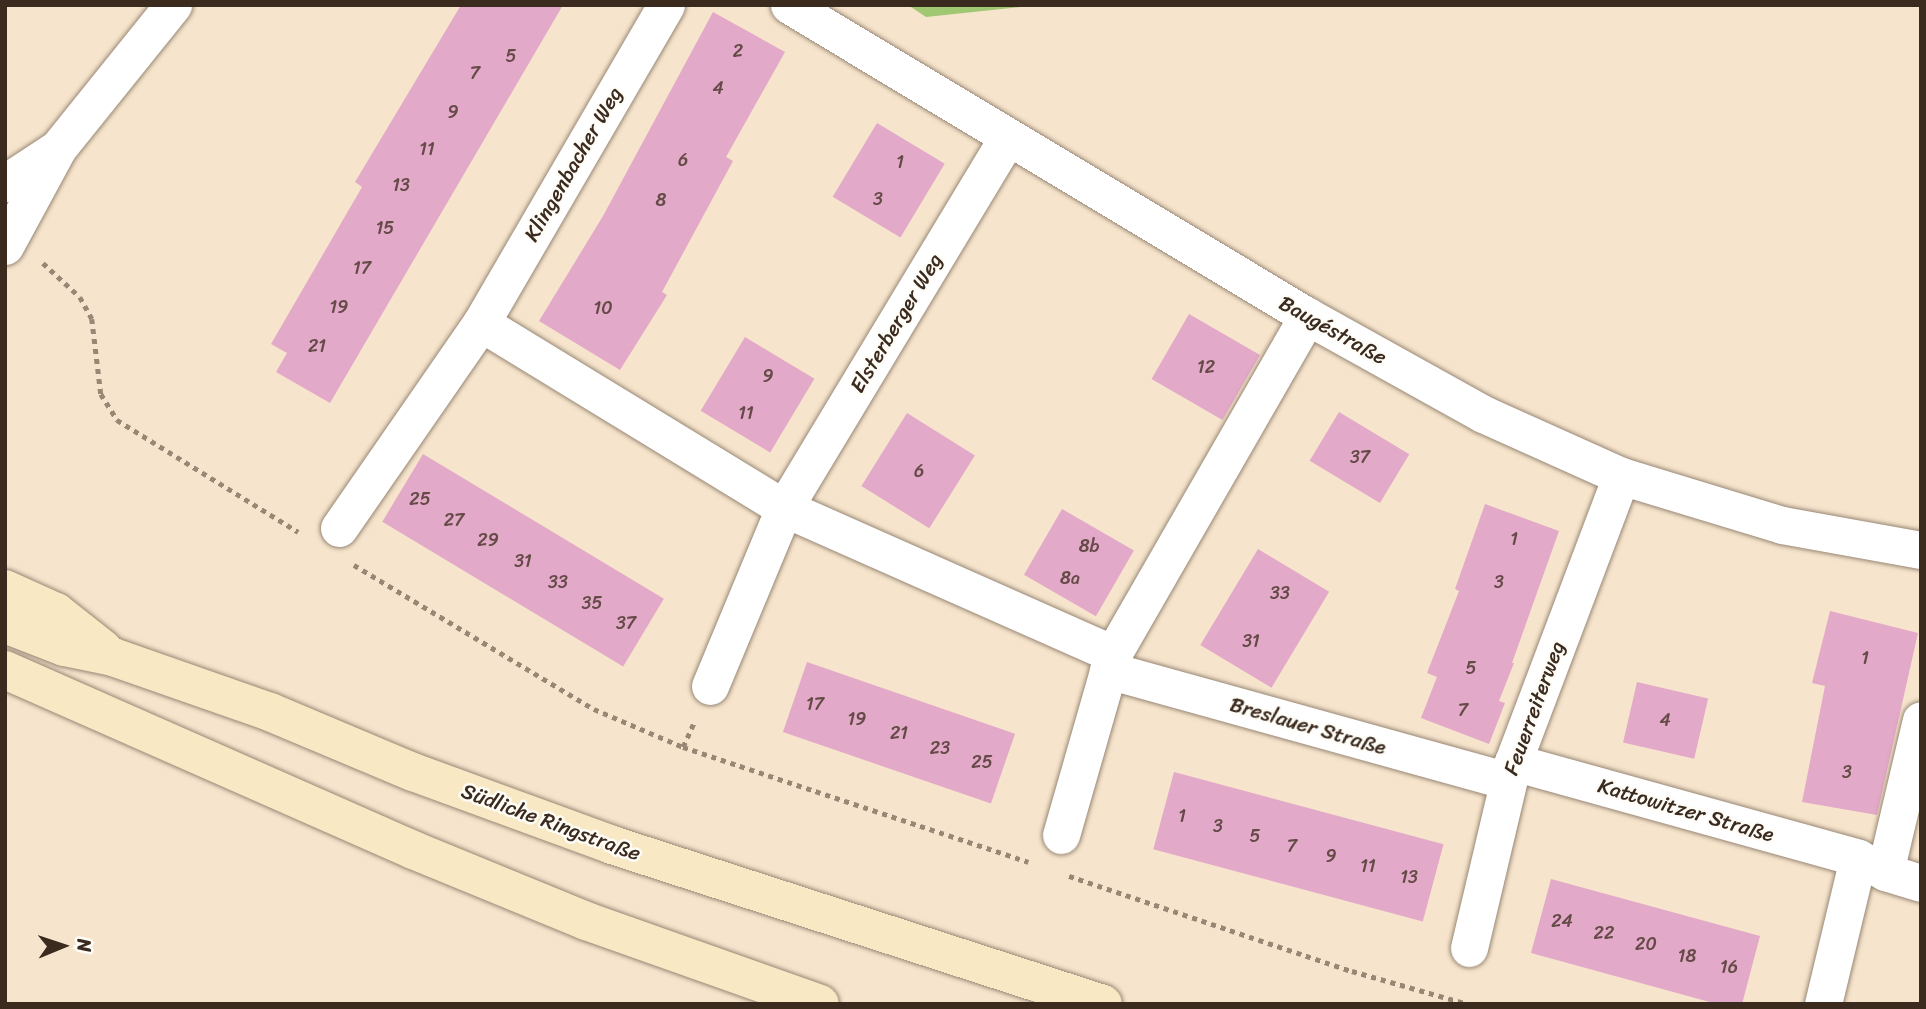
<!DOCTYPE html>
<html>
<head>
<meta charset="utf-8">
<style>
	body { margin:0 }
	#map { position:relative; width:1926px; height:1009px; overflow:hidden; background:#f6e4cc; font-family:Sriracha,sans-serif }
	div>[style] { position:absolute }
	.green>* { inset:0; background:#a0c772 }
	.building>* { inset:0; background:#e3a9c8; transform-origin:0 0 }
	.path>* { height:4.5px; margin-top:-2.25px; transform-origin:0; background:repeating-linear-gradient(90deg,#988775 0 5px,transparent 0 10px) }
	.roads { filter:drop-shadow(0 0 2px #988775) drop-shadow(0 0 2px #988775) }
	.minor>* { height:37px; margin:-18.5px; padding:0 18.5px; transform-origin:18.5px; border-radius:18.5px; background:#fff }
	.secondary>* { height:38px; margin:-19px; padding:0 19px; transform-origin:19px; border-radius:19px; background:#f8e8c3 }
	span { translate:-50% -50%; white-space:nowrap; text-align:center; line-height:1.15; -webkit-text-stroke:5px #fdfcf7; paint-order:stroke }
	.number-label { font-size:18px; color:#654a48 }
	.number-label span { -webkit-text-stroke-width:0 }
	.street-label { font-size:21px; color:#3b2a1e }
	.frame { position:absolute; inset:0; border:7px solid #3b2a1e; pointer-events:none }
	.north { position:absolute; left:28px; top:911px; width:70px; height:70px; -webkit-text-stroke:5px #fdfcf7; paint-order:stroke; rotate:88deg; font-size:19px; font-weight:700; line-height:28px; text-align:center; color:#3b2a1e }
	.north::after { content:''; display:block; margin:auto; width:24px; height:32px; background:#3b2a1e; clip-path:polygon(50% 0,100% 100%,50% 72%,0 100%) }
</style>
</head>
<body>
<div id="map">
	<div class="green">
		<i style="clip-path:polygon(908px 5px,1040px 5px,926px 17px)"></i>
	</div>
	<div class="building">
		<i style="clip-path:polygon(461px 5px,563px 5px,330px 403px,276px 372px,287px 353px,271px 344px,362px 187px,355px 182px)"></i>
		<i style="clip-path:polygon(713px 12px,785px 52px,726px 157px,733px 161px,662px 292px,667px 295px,620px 370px,539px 321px,603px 216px)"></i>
		<i style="left:877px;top:123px;width:79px;height:86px;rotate:31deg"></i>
		<i style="left:1189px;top:314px;width:82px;height:75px;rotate:30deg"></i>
		<i style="left:745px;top:337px;width:81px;height:86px;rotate:31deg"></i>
		<i style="left:1339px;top:412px;width:82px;height:57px;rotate:31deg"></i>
		<i style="left:907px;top:413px;width:80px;height:86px;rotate:32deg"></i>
		<i style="left:423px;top:454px;width:281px;height:79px;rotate:31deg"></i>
		<i style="clip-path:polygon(1485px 504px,1559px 531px,1512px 663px,1514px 663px,1499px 701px,1505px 703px,1489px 744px,1421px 718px,1437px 677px,1427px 673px,1459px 591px,1455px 589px)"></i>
		<i style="left:1062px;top:509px;width:83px;height:76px;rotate:30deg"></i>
		<i style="left:1258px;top:549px;width:83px;height:112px;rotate:31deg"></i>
		<i style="clip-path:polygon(1830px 611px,1918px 633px,1877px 815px,1802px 802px,1825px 686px,1812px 683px)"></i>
		<i style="left:807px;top:662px;width:220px;height:74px;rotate:19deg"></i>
		<i style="left:1637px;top:682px;width:73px;height:62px;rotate:13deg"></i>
		<i style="left:1174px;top:772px;width:279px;height:80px;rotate:15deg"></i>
		<i style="clip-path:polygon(1551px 879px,1760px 936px,1742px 1004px,1717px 1004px,1531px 953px)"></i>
	</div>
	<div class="path">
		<i style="left:43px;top:263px;width:50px;rotate:42.6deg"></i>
		<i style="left:80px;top:297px;width:25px;rotate:61deg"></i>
		<i style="left:92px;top:319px;width:76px;rotate:83.2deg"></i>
		<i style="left:101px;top:394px;width:31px;rotate:58deg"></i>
		<i style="left:117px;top:420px;width:213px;rotate:31.7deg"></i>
		<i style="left:354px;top:565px;width:280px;rotate:31deg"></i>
		<i style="left:594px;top:709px;width:97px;rotate:23.1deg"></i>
		<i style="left:683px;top:747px;width:364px;rotate:18.4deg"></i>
		<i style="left:683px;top:747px;width:27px;rotate:-66deg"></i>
		<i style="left:1069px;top:876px;width:299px;rotate:18.6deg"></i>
		<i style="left:1352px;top:971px;width:121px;rotate:15.9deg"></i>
	</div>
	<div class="roads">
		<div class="minor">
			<i style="left:789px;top:5px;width:604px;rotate:30.98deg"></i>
			<i style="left:1307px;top:316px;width:201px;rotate:29.1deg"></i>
			<i style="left:1483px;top:414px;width:151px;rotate:24.2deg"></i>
			<i style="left:1621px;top:476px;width:168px;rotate:16.9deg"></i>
			<i style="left:1782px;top:525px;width:141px;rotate:10.2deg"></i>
			<i style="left:5px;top:183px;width:60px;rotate:-33.4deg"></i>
			<i style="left:5px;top:246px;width:111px;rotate:-61.6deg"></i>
			<i style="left:58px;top:148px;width:184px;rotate:-51.2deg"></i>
			<i style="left:481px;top:323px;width:355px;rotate:31.4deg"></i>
			<i style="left:784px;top:508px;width:360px;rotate:23.9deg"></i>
			<i style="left:1113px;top:654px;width:390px;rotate:-60.1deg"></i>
			<i style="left:339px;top:528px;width:249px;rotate:-55.3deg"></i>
			<i style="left:481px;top:323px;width:368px;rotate:-59.8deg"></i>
			<i style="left:1108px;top:670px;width:414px;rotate:15.5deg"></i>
			<i style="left:710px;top:686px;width:193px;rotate:-67.4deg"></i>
			<i style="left:784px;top:508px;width:433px;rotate:-58.9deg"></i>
			<i style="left:1513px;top:762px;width:358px;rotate:15.5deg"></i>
			<i style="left:1858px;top:858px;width:30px;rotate:27deg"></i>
			<i style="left:1885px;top:872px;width:38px;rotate:17deg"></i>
			<i style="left:1061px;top:835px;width:188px;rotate:-74deg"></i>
			<i style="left:1885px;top:872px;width:156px;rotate:-76.7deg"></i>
			<i style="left:1469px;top:948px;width:191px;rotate:-76.7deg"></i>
			<i style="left:1513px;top:762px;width:306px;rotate:-69.3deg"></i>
			<i style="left:1823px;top:1004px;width:150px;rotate:-76.5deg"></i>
		</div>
		<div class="secondary">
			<i style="left:5px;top:589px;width:56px;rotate:24.3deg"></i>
			<i style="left:56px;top:612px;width:60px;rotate:38.2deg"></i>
			<i style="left:5px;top:624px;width:63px;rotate:21.3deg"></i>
			<i style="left:64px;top:647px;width:50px;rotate:11.5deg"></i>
			<i style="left:113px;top:657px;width:166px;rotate:19.3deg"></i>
			<i style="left:270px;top:712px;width:155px;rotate:22.8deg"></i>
			<i style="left:413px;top:772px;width:212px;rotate:20.1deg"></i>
			<i style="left:612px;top:845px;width:516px;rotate:17.94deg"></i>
			<i style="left:5px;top:670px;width:446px;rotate:23.8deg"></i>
			<i style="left:413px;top:850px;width:187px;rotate:22.3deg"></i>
			<i style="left:586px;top:921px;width:248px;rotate:19.5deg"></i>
		</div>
	</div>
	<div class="number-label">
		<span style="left:738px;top:51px">2</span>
		<span style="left:511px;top:56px">5</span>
		<span style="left:475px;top:73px">7</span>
		<span style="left:718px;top:88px">4</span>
		<span style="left:453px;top:112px">9</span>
		<span style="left:427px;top:149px">11</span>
		<span style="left:683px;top:160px">6</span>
		<span style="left:900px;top:162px">1</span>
		<span style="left:401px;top:185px">13</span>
		<span style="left:878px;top:199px">3</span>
		<span style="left:661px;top:200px">8</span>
		<span style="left:385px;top:228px">15</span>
		<span style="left:362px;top:268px">17</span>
		<span style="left:339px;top:307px">19</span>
		<span style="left:603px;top:308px">10</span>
		<span style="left:317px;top:346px">21</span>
		<span style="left:1206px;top:367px">12</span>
		<span style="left:768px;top:376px">9</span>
		<span style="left:746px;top:413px">11</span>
		<span style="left:1360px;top:457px">37</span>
		<span style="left:919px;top:471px">6</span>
		<span style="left:420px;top:499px">25</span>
		<span style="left:454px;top:520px">27</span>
		<span style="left:1514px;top:539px">1</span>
		<span style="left:488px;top:540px">29</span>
		<span style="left:1089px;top:546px">8b</span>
		<span style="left:523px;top:561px">31</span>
		<span style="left:1070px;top:578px">8a</span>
		<span style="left:558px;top:582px">33</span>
		<span style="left:1499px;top:582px">3</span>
		<span style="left:1280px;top:593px">33</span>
		<span style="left:592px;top:603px">35</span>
		<span style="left:626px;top:623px">37</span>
		<span style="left:1251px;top:641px">31</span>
		<span style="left:1865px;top:658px">1</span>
		<span style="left:1471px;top:668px">5</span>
		<span style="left:815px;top:704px">17</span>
		<span style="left:1463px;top:710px">7</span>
		<span style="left:857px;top:719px">19</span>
		<span style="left:1665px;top:720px">4</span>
		<span style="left:899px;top:733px">21</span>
		<span style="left:940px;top:748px">23</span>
		<span style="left:982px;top:762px">25</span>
		<span style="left:1847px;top:772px">3</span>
		<span style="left:1182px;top:816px">1</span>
		<span style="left:1218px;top:826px">3</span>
		<span style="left:1255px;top:836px">5</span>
		<span style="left:1292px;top:846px">7</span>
		<span style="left:1331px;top:856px">9</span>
		<span style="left:1368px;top:866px">11</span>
		<span style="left:1409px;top:877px">13</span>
		<span style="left:1562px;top:921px">24</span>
		<span style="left:1604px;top:933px">22</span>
		<span style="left:1646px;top:944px">20</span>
		<span style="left:1687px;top:956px">18</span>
		<span style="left:1729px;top:967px">16</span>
	</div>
	<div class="street-label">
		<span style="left:573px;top:164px;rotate:-60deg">Klingenbacher Weg</span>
		<span style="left:896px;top:323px;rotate:-59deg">Elsterberger Weg</span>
		<span style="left:1333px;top:330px;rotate:29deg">Baugéstraße</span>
		<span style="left:1534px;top:708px;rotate:-70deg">Feuerreiterweg</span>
		<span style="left:1308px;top:726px;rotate:16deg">Breslauer Straße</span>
		<span style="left:1686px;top:810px;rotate:16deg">Kattowitzer Straße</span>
		<span style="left:551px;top:822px;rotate:20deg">Südliche Ringstraße</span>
	</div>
	<div class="frame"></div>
	<div class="north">N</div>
</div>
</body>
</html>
